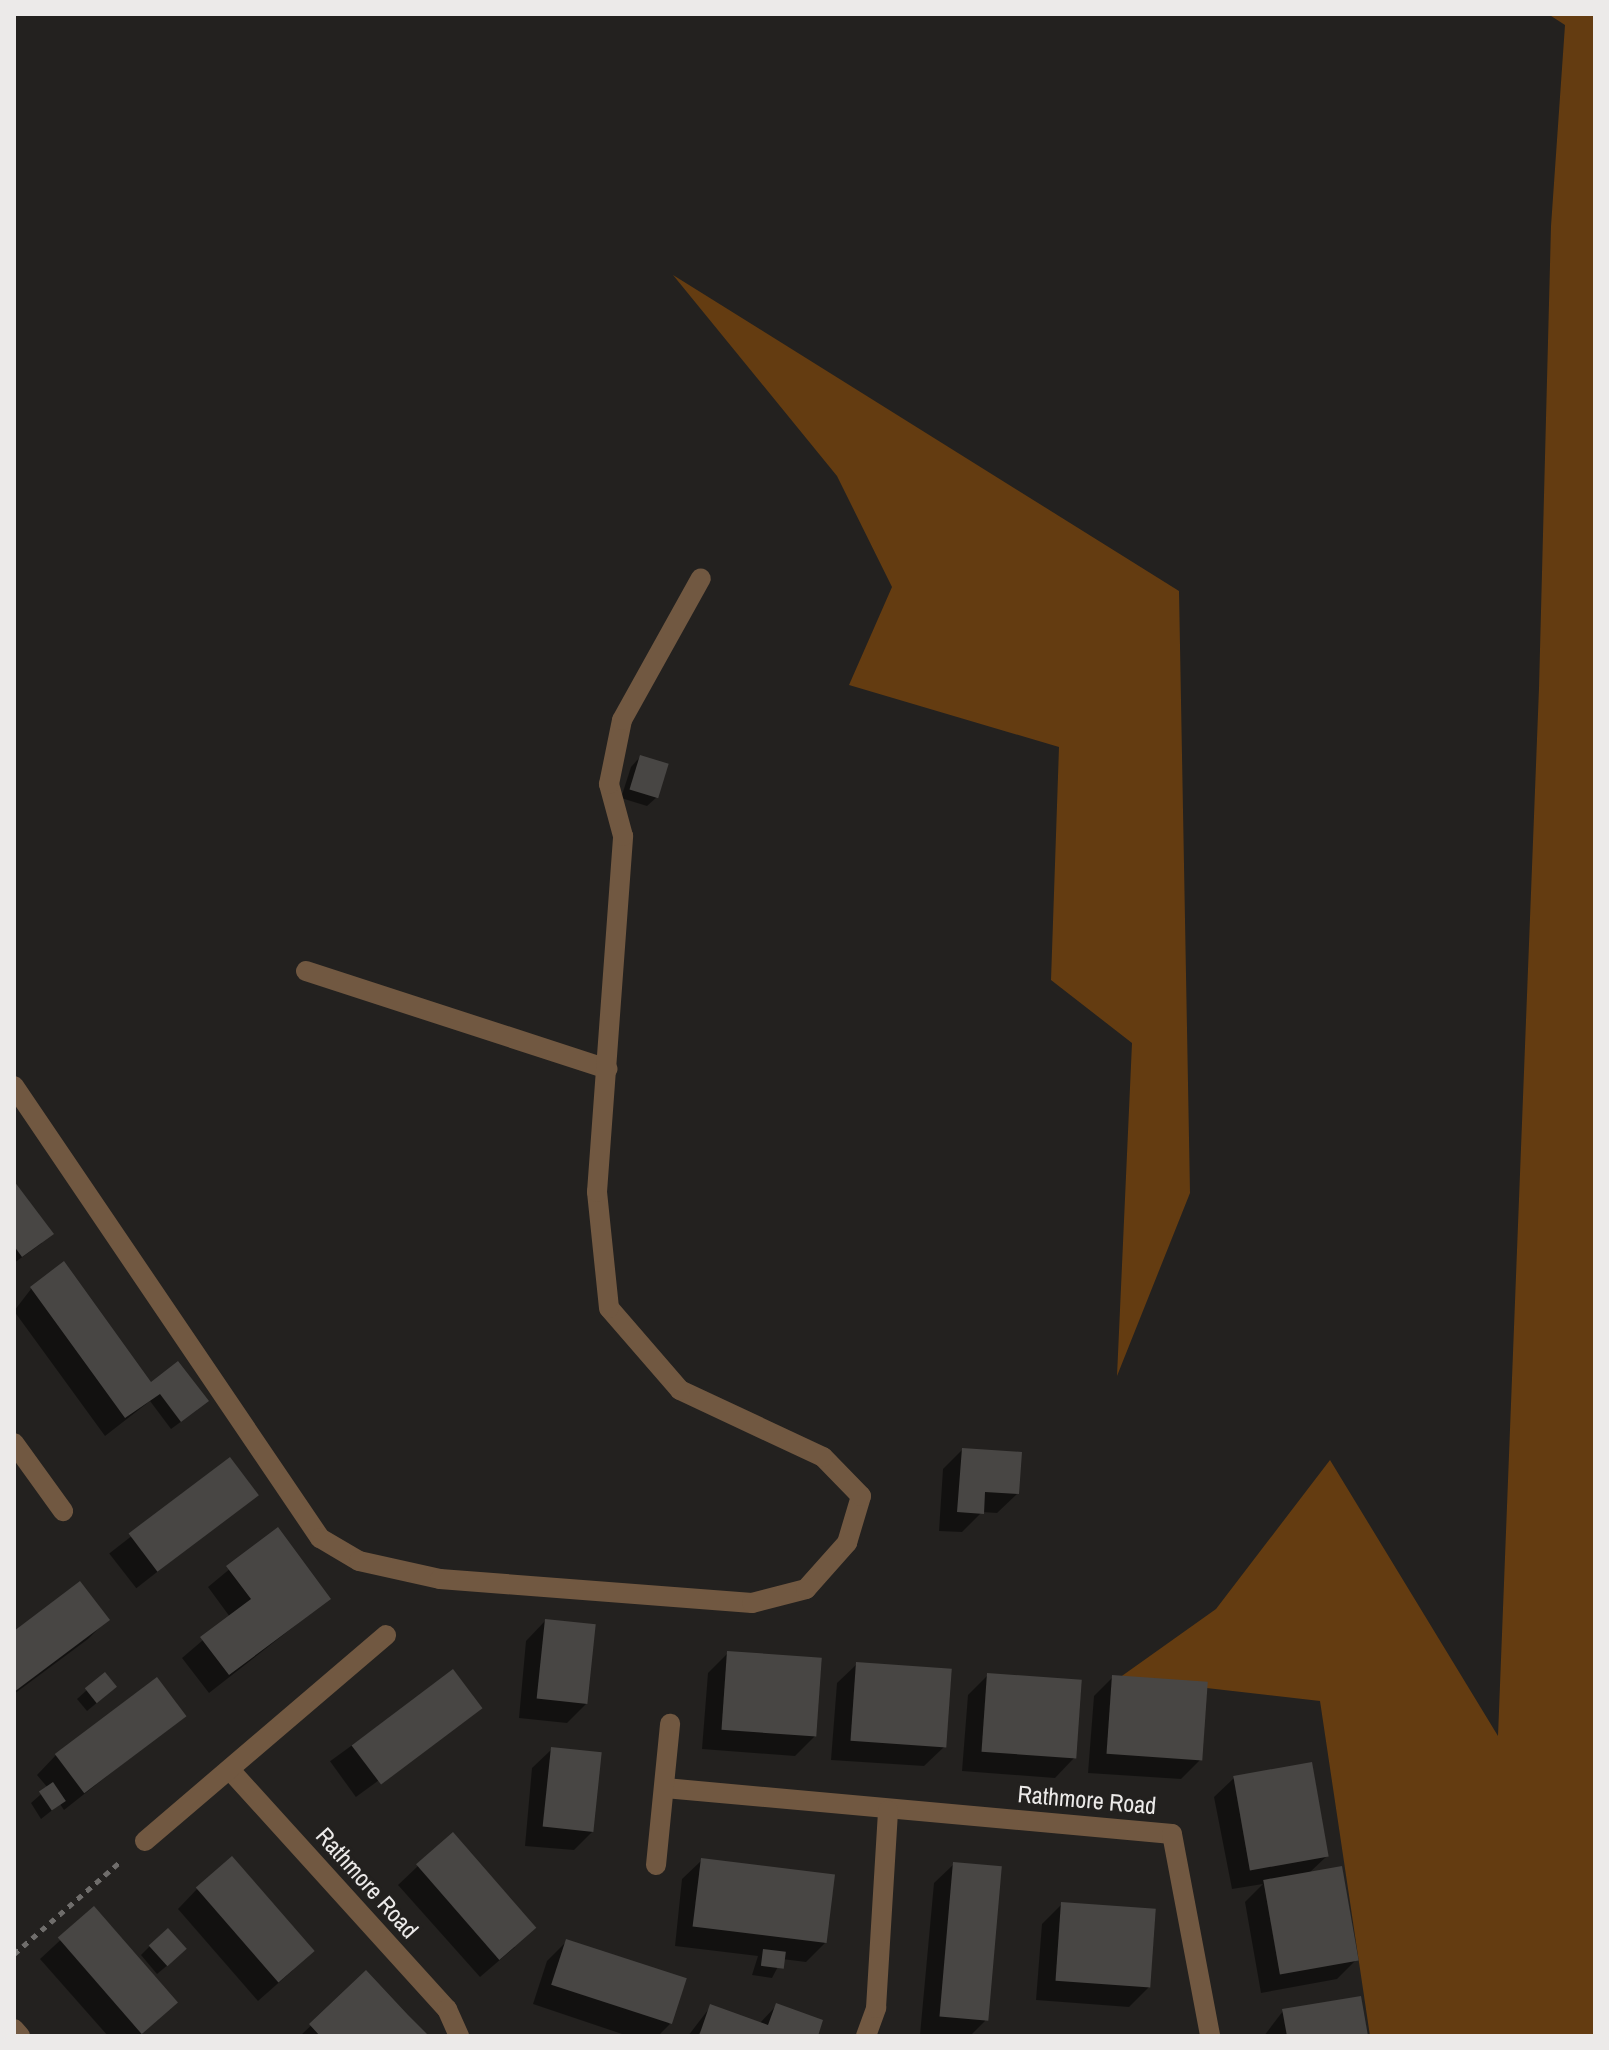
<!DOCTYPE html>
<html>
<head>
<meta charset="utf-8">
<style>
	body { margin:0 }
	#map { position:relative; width:1609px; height:2050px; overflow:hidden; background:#23211f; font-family:"Archivo Narrow",sans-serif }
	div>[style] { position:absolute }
	.green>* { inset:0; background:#643c11 }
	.shadow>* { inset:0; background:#0007; transform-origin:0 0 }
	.building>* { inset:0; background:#484644; transform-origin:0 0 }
	.path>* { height:5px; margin-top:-2.5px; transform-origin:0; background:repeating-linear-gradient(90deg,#6f6d6b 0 6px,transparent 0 12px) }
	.service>* { height:20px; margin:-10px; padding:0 10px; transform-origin:10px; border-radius:10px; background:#715841 }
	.minor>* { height:20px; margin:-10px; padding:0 10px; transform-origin:10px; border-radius:10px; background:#715841 }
	.tertiary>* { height:20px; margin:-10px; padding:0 10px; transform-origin:10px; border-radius:10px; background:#715841 }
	span { translate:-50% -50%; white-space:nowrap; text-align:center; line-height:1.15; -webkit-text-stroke:6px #23211f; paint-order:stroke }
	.street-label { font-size:24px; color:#eceae9 }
	.frame { position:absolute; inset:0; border:16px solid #eceae9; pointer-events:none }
</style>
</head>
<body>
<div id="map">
	<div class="green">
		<i style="clip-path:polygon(1548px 14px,1595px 14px,1595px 2036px,1370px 2036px,1320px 1701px,1119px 1678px,1216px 1609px,1330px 1460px,1498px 1736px,1539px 688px,1551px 226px,1565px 25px)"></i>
		<i style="clip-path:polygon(673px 275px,1179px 591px,1190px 1193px,1117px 1376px,1132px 1043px,1051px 980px,1059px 747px,849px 685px,892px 587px,837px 476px)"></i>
	</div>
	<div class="shadow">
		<i style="clip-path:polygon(640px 757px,657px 797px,647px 806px,621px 798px,631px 767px)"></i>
		<i style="clip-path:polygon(14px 1184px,42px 1243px,14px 1263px)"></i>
		<i style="clip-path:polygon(64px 1264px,151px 1385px,197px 1410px,171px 1429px,150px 1401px,105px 1436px,14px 1311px,31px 1289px)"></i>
		<i style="clip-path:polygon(962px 1450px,1017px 1494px,997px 1513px,982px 1512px,962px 1532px,939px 1531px,943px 1469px)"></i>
		<i style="left:229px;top:1460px;width:44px;height:152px;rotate:52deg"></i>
		<i style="clip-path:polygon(277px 1530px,329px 1599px,209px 1693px,182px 1658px,230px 1617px,208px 1587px)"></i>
		<i style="clip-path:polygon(107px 1620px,88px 1639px,14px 1694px,14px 1634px)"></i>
		<i style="clip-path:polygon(545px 1621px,587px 1703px,567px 1723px,519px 1718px,526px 1641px)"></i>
		<i style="clip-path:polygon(728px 1653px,815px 1736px,795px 1756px,702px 1749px,708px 1673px)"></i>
		<i style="clip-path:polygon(857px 1664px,944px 1747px,924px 1766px,831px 1760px,837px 1683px)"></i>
		<i style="left:453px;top:1672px;width:44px;height:152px;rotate:54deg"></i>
		<i style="clip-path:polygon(988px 1675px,1074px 1758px,1055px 1778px,962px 1771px,968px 1695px)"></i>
		<i style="clip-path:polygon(1113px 1677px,1200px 1760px,1181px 1779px,1088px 1773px,1094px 1696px)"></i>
		<i style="clip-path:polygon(87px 1690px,105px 1696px,87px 1711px,77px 1699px)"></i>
		<i style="clip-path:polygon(183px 1716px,64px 1810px,60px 1804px,41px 1819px,31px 1803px,48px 1788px,37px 1775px,56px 1755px)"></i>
		<i style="clip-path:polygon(552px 1749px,593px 1831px,574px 1850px,525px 1846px,532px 1768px)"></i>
		<i style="clip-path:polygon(1234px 1778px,1327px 1856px,1308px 1874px,1356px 1960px,1337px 1979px,1261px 1993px,1245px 1902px,1263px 1884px,1232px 1889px,1214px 1797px)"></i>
		<i style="clip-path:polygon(702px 1860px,825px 1943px,806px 1962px,782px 1959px,772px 1978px,752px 1975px,758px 1956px,675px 1946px,682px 1879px)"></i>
		<i style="clip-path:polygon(954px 1864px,985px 2021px,970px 2036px,920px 2035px,934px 1883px)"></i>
		<i style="clip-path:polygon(418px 1866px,515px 1947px,480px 1977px,398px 1885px)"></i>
		<i style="clip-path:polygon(197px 1889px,293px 1970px,258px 2001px,178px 1909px)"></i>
		<i style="clip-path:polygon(1062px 1904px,1149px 1987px,1129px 2007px,1036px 2000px,1042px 1924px)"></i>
		<i style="clip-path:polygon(94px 1909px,156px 2021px,139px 2036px,108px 2036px,40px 1959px)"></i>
		<i style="clip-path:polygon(567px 1941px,670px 2024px,658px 2036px,628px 2036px,533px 2004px,547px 1961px)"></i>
		<i style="clip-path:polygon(150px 1946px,175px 1959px,157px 1974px,141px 1955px)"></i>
		<i style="clip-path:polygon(366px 1973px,426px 2036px,300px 2036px)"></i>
		<i style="clip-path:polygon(777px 2005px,816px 2036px,701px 2036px,704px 2027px,697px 2036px,688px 2036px,711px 2006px,759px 2024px)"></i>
		<i style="clip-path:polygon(1283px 2011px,1366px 2036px,1264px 2036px)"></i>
	</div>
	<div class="building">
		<i style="left:640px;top:755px;width:30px;height:36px;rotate:17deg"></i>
		<i style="clip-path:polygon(14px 1181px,54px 1234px,22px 1257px,14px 1246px)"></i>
		<i style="clip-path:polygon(64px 1261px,151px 1382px,178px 1361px,209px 1401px,181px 1422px,160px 1394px,125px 1418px,30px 1287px)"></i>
		<i style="clip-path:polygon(962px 1448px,1022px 1452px,1019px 1494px,985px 1492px,984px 1514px,957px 1512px)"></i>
		<i style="left:230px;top:1457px;width:48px;height:127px;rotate:53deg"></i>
		<i style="clip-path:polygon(278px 1527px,331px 1599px,229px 1675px,200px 1637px,251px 1599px,226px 1566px)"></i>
		<i style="clip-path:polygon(80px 1581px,110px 1620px,14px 1692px,14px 1631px)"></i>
		<i style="left:545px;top:1619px;width:51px;height:80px;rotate:6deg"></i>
		<i style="left:727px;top:1651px;width:95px;height:79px;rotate:4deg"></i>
		<i style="left:856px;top:1662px;width:96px;height:79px;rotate:4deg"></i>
		<i style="left:453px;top:1669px;width:49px;height:127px;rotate:53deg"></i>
		<i style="left:105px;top:1672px;width:19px;height:26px;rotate:51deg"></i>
		<i style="left:987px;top:1673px;width:95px;height:79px;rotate:4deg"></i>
		<i style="left:1112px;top:1675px;width:96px;height:79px;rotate:4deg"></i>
		<i style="left:157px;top:1677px;width:49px;height:128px;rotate:53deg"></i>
		<i style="left:551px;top:1747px;width:51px;height:80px;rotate:6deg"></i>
		<i style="left:1312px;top:1762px;width:96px;height:80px;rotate:80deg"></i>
		<i style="left:53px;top:1782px;width:23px;height:17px;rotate:56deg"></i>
		<i style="left:453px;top:1832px;width:127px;height:49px;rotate:49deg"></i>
		<i style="left:232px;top:1856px;width:126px;height:48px;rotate:49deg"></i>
		<i style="left:701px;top:1858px;width:135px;height:69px;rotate:7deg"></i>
		<i style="left:953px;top:1862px;width:49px;height:155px;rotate:5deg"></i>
		<i style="left:1342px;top:1866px;width:96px;height:80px;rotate:80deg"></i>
		<i style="left:1061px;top:1902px;width:95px;height:79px;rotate:4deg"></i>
		<i style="left:94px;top:1906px;width:128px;height:48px;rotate:49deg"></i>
		<i style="left:168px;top:1928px;width:28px;height:26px;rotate:48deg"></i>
		<i style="left:566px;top:1939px;width:127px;height:48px;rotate:18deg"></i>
		<i style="left:763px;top:1949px;width:23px;height:17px;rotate:7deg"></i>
		<i style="clip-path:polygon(366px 1970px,408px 2015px,429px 2036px,320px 2036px,309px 2024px)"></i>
		<i style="clip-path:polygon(1361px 1996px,1368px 2036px,1287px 2036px,1282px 2009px)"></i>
		<i style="clip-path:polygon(776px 2003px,823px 2020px,818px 2036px,699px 2036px,710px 2004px,768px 2025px)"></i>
	</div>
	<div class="path">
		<i style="left:14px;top:1954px;width:140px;rotate:-41deg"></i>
	</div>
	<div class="service">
		<i style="left:306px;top:971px;width:317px;rotate:18deg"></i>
		<i style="left:14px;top:1086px;width:546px;rotate:55.9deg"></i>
		<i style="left:320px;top:1538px;width:45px;rotate:30.5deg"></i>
		<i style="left:359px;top:1561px;width:83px;rotate:12.5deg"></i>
		<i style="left:440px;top:1579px;width:313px;rotate:4.4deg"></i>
		<i style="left:752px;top:1603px;width:56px;rotate:-14.5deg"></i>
		<i style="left:806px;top:1589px;width:62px;rotate:-48.3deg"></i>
		<i style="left:847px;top:1543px;width:49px;rotate:-73.4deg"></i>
		<i style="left:861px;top:1496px;width:54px;rotate:-134.3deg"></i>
		<i style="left:823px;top:1457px;width:158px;rotate:-154.9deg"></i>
		<i style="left:680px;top:1390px;width:108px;rotate:-130.9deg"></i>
		<i style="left:609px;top:1308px;width:117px;rotate:-95.9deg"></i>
		<i style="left:597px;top:1192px;width:357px;rotate:-85.8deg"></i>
		<i style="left:623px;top:836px;width:54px;rotate:-105.1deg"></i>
		<i style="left:609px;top:784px;width:65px;rotate:-78.5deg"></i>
		<i style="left:622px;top:720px;width:162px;rotate:-60.9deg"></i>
	</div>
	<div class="minor">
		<i style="left:14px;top:1443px;width:84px;rotate:54.2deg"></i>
		<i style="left:230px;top:1770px;width:323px;rotate:47.8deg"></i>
		<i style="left:447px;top:2009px;width:30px;rotate:66deg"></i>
		<i style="left:665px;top:1788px;width:509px;rotate:5.18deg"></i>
		<i style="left:1172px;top:1834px;width:206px;rotate:79.3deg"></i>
		<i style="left:145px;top:1841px;width:317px;rotate:-40.5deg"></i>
		<i style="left:656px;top:1865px;width:142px;rotate:-84.3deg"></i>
		<i style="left:866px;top:2036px;width:30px;rotate:-70deg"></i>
		<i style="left:876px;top:2008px;width:198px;rotate:-86.5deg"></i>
	</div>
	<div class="tertiary">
		<i style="left:14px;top:2029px;width:9px;rotate:49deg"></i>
	</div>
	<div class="street-label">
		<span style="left:1087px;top:1800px;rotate:5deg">Rathmore Road</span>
		<span style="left:367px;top:1883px;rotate:48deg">Rathmore Road</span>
	</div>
	<div class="frame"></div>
</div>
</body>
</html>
